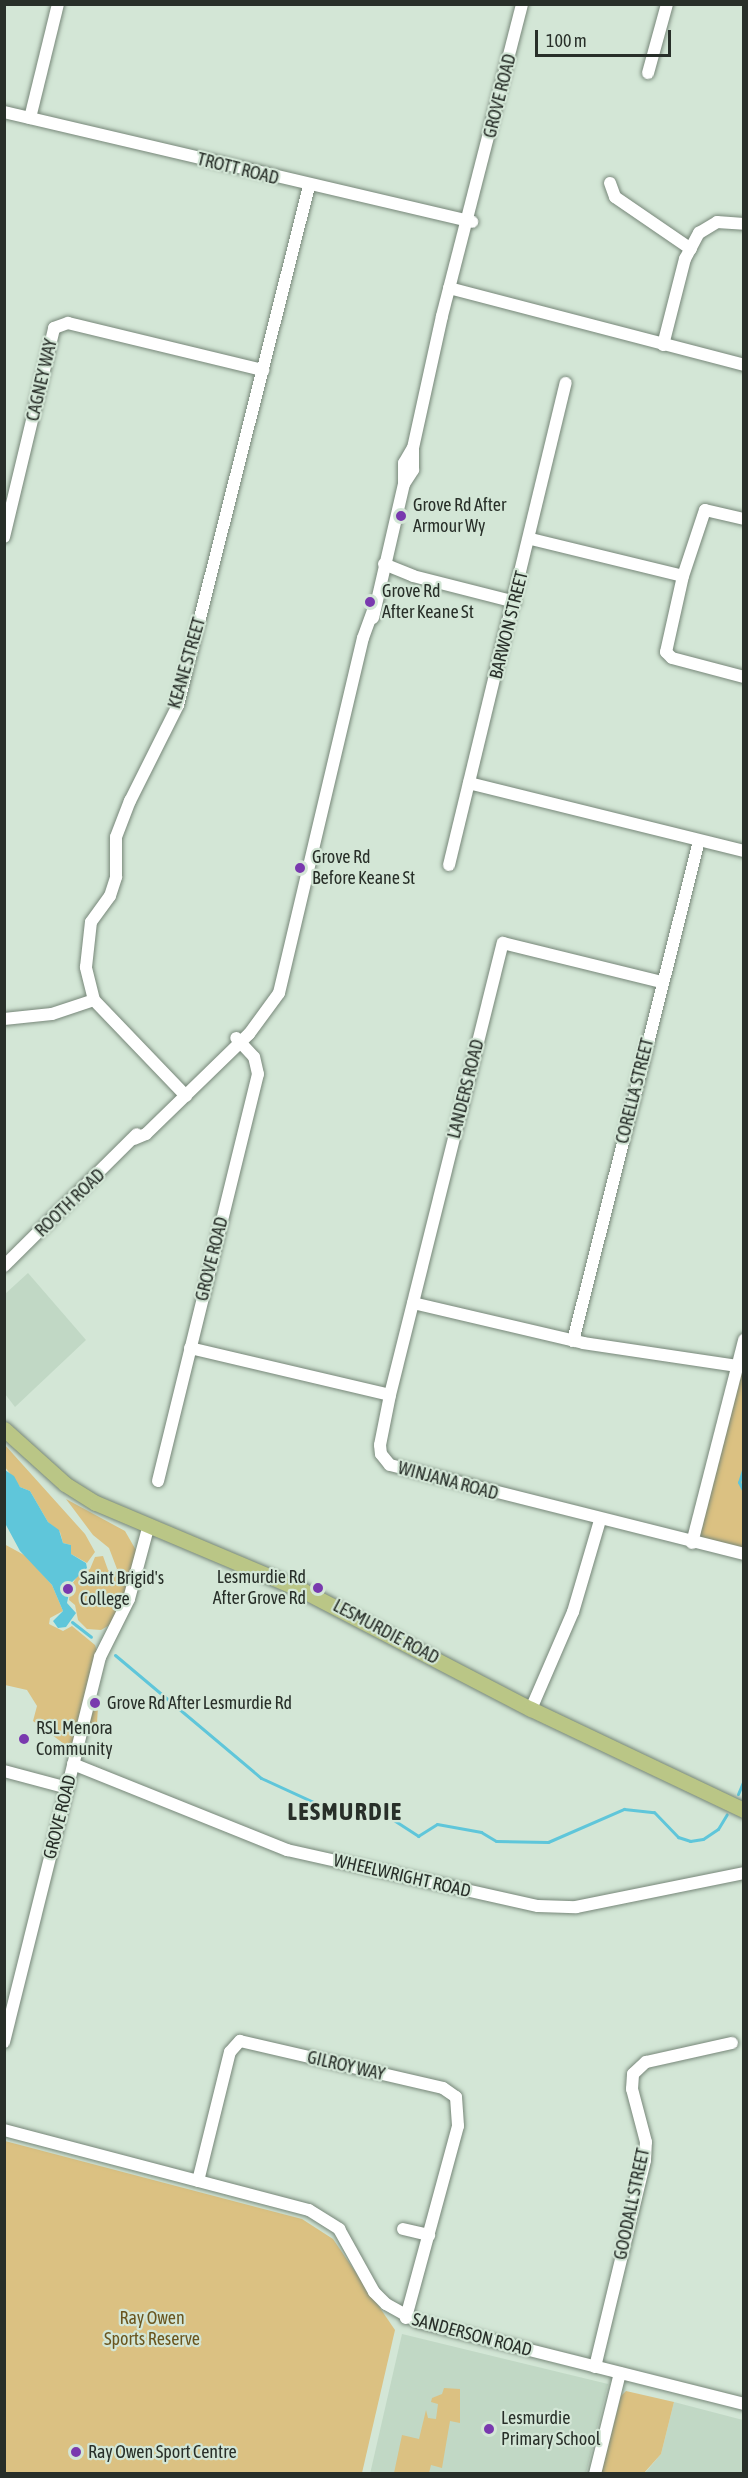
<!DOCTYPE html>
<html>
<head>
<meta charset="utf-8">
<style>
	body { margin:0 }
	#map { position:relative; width:748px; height:2478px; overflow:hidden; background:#d3e6d6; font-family:"Asap Condensed",sans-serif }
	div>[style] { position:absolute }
	.built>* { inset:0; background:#c1d8c5 }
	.green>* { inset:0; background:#dbc182 }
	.water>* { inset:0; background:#5fc6da }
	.stream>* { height:3px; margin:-1.5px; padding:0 1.5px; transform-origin:1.5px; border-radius:1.5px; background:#5fc6da }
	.roads { filter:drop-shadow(0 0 2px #778779) drop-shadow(0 0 2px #778779) }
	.minor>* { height:12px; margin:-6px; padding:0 6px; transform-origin:6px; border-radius:6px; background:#fff }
	.major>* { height:15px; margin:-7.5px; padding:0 7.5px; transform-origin:7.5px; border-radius:7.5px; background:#bac686 }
	.dots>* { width:16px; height:16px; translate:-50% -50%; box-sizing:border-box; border:3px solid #d3e6d6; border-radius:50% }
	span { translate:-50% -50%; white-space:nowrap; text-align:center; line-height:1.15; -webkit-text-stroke:4.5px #d3e6d6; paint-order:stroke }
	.street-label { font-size:18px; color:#282f29 }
	.poi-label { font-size:18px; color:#282f29 }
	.left { translate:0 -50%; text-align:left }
	.right { translate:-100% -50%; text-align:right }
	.park-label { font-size:18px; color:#6a551e }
	.district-label { font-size:24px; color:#282f29; font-weight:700; letter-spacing:1.5px }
	.frame { position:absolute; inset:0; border:6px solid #282f29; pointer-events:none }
	.scale { position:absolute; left:535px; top:30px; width:136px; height:27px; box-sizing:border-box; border:3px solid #282f29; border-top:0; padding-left:8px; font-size:18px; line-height:21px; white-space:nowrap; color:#282f29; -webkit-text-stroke:4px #d3e6d6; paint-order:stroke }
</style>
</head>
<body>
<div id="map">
	<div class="built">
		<i style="clip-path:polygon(28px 1273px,86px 1340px,15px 1407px,5px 1394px,5px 1294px)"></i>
		<i style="clip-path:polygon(402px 2334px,608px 2384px,586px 2473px,370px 2474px)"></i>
		<i style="clip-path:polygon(674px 2402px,743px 2420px,743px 2473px,644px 2474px,661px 2454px)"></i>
	</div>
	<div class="green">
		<i style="clip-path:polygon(743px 1338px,743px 1554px,692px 1543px)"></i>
		<i style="clip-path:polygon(5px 1445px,85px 1534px,95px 1552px,87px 1563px,71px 1554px,71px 1545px,63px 1543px,60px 1532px,48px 1522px,30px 1491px,20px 1487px,5px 1467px)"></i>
		<i style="clip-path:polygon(66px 1499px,125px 1531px,137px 1552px,122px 1610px,116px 1611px,113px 1623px,101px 1630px,87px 1629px,78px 1620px,75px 1605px,69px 1600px,71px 1586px,78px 1575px,90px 1569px,95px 1557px,103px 1556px,108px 1570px,115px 1573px,117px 1569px,109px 1548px,93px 1535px)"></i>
		<i style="clip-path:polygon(4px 1544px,26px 1556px,52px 1585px,63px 1611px,50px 1618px,49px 1624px,63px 1631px,72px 1626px,95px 1645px,97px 1651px,93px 1693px,98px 1707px,97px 1723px,71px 1749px,33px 1721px,37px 1706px,27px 1690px,5px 1685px)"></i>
		<i style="clip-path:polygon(5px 2141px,302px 2219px,333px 2239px,395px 2330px,362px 2473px,5px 2473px)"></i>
		<i style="clip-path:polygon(444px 2388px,460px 2389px,460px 2423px,450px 2421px,442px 2468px,431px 2465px,429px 2473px,394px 2473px,402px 2435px,419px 2439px,426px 2410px,428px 2418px,436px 2419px,438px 2404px,431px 2402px,432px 2398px,442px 2394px)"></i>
		<i style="clip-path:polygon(626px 2391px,674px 2402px,661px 2454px,644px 2473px,601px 2474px,621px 2396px)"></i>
	</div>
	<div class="water">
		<i style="clip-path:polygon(5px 1470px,14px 1476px,20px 1487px,30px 1491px,48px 1522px,59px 1530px,63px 1543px,71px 1545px,71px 1554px,86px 1563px,87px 1568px,71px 1583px,67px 1603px,76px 1613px,66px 1627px,58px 1628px,53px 1621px,63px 1611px,52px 1585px,20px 1551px,6px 1525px)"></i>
	</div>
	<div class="stream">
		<i style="left:744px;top:1467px;width:16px;rotate:108deg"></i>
		<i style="left:739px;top:1482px;width:11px;rotate:63deg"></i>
		<i style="left:72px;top:1622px;width:24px;rotate:38deg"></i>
		<i style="left:115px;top:1655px;width:191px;rotate:40.1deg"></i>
		<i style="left:261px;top:1778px;width:89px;rotate:24.6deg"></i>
		<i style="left:342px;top:1815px;width:27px;rotate:-8deg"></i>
		<i style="left:369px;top:1811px;width:21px;rotate:17deg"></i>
		<i style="left:389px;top:1817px;width:35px;rotate:33deg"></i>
		<i style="left:418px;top:1836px;width:22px;rotate:-32deg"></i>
		<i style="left:437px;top:1824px;width:45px;rotate:10.3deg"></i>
		<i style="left:481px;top:1832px;width:17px;rotate:31deg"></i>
		<i style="left:496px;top:1841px;width:52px;rotate:1.1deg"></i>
		<i style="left:548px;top:1842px;width:83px;rotate:-23.5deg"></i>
		<i style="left:624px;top:1809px;width:30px;rotate:6deg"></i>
		<i style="left:654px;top:1812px;width:35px;rotate:46deg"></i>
		<i style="left:678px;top:1837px;width:13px;rotate:18deg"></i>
		<i style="left:690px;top:1841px;width:13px;rotate:-9deg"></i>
		<i style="left:703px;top:1839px;width:18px;rotate:-34deg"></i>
		<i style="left:718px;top:1829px;width:17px;rotate:-59deg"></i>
		<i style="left:738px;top:1794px;width:15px;rotate:-67deg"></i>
	</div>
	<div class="roads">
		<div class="minor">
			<i style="left:648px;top:73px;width:72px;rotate:-74.6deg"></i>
			<i style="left:4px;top:112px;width:481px;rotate:13.2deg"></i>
			<i style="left:30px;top:118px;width:117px;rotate:-76.2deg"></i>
			<i style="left:610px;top:183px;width:15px;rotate:70deg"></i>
			<i style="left:615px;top:197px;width:92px;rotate:34.4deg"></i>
			<i style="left:449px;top:288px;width:305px;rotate:14.6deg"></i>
			<i style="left:663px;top:345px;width:89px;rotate:-75.7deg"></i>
			<i style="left:685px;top:259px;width:30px;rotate:-62deg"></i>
			<i style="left:699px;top:233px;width:21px;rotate:-31deg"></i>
			<i style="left:717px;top:222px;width:27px;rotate:4deg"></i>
			<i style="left:404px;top:484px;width:17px;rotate:-57deg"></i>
			<i style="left:413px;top:470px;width:22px;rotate:-90deg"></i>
			<i style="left:413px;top:448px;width:135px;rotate:-77.6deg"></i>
			<i style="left:442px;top:316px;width:322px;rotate:-75.6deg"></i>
			<i style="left:744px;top:519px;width:40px;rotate:-167deg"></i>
			<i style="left:705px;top:510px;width:70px;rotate:108.4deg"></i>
			<i style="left:683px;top:576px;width:78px;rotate:102.6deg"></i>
			<i style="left:666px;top:652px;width:8px;rotate:45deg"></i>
			<i style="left:672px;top:658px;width:74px;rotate:14.8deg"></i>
			<i style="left:4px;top:537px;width:215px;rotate:-76.5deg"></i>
			<i style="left:54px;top:328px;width:15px;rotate:-20deg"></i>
			<i style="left:68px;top:323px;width:201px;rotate:13.6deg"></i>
			<i style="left:531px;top:539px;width:156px;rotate:13.7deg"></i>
			<i style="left:384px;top:564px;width:31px;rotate:22deg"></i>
			<i style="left:413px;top:576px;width:105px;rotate:14.3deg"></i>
			<i style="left:373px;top:618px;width:138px;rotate:-77deg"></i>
			<i style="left:404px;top:484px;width:21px;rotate:-90deg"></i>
			<i style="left:404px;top:463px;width:16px;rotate:-60deg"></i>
			<i style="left:469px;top:783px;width:283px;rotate:13.9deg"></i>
			<i style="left:449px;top:865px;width:496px;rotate:-76.4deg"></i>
			<i style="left:4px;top:1019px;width:48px;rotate:-5.9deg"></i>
			<i style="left:52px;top:1014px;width:44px;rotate:-18.4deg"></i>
			<i style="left:186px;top:1096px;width:133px;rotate:-133.8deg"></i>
			<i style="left:94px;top:1000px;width:34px;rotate:-104deg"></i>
			<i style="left:86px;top:967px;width:45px;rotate:-83.7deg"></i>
			<i style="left:91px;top:922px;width:32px;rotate:-54deg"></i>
			<i style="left:110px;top:896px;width:20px;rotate:-72deg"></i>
			<i style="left:116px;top:877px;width:40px;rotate:-90deg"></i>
			<i style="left:116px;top:837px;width:39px;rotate:-69deg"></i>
			<i style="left:130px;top:801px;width:107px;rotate:-63.4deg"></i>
			<i style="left:178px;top:705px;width:535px;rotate:-75.83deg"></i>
			<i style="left:134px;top:1139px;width:13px;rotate:-23deg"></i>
			<i style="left:146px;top:1134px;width:144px;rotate:-44.2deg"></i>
			<i style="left:249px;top:1034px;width:51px;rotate:-53.8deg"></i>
			<i style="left:279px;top:993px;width:365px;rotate:-76.7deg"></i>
			<i style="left:363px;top:638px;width:29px;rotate:-70deg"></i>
			<i style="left:4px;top:1266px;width:187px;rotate:-44.8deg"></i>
			<i style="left:413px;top:1303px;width:175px;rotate:13.2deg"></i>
			<i style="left:583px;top:1343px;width:156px;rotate:8.5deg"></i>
			<i style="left:573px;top:1341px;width:516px;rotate:-75.86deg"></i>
			<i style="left:190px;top:1348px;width:205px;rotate:13.2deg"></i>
			<i style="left:390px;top:1395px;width:51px;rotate:101.3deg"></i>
			<i style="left:380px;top:1445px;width:9px;rotate:84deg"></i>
			<i style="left:381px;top:1454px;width:14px;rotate:51deg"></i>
			<i style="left:390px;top:1465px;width:365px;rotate:14.1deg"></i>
			<i style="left:390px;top:1395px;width:466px;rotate:-76deg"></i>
			<i style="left:503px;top:943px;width:164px;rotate:13.8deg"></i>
			<i style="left:158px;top:1481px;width:419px;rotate:-76.2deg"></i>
			<i style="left:258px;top:1074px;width:17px;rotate:-103deg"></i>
			<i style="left:254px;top:1057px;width:26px;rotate:-133deg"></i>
			<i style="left:692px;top:1543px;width:210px;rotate:-75.6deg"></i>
			<i style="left:531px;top:1709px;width:106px;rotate:-66.6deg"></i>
			<i style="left:573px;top:1612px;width:96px;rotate:-73.6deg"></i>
			<i style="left:73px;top:1764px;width:231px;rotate:21.9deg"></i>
			<i style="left:287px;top:1850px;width:257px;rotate:12.6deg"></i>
			<i style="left:538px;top:1906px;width:38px;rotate:2deg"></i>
			<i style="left:576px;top:1907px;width:171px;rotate:-11.4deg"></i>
			<i style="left:4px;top:1771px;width:66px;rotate:14.9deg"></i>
			<i style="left:4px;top:2042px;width:397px;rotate:-76deg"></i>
			<i style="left:100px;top:1657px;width:65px;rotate:-63.4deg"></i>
			<i style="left:129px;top:1599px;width:73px;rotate:-75deg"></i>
			<i style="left:4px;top:2130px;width:315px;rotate:14.7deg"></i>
			<i style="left:309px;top:2210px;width:36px;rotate:32deg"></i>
			<i style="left:339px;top:2229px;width:72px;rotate:60.9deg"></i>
			<i style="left:374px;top:2292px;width:17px;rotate:45deg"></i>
			<i style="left:386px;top:2304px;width:37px;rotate:29deg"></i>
			<i style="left:418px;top:2322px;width:336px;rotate:14.1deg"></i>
			<i style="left:198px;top:2181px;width:133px;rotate:-76.1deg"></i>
			<i style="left:230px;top:2052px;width:15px;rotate:-48deg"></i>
			<i style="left:240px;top:2041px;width:208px;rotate:13deg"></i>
			<i style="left:443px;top:2088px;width:16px;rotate:35deg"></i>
			<i style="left:456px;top:2097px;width:29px;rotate:86deg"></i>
			<i style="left:458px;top:2126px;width:199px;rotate:105.2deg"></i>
			<i style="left:403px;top:2229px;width:27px;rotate:13deg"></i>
			<i style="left:595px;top:2367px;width:213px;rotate:-76.4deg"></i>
			<i style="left:645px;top:2160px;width:18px;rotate:-87deg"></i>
			<i style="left:646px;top:2142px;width:55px;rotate:-104.8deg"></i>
			<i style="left:632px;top:2089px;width:15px;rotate:-86deg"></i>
			<i style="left:633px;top:2074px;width:18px;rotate:-43deg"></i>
			<i style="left:646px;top:2062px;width:88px;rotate:-12.5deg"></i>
			<i style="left:595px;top:2474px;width:104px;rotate:-76.1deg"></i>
		</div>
		<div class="major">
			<i style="left:4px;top:1429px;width:82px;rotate:42deg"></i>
			<i style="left:65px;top:1484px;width:36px;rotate:32deg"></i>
			<i style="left:96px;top:1503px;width:224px;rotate:22.9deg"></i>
			<i style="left:302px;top:1590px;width:258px;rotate:27.5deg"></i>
			<i style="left:531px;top:1709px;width:236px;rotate:25.4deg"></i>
		</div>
	</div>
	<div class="dots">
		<i style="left:401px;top:516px;background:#7939ae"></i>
		<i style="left:370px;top:602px;background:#7939ae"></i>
		<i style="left:300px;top:868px;background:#7939ae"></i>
		<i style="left:318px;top:1588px;background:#7939ae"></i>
		<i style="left:68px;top:1589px;background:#7939ae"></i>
		<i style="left:95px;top:1703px;background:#7939ae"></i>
		<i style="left:24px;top:1739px;background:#7939ae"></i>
		<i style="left:489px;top:2429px;background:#7939ae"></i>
		<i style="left:76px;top:2452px;background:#7939ae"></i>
	</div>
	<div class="street-label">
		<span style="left:500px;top:96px;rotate:-76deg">GROVE ROAD</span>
		<span style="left:238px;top:169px;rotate:14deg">TROTT ROAD</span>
		<span style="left:42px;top:380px;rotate:-77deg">CAGNEY WAY</span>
		<span style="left:509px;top:625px;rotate:-76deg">BARWON STREET</span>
		<span style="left:187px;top:663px;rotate:-74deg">KEANE STREET</span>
		<span style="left:466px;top:1089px;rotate:-76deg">LANDERS ROAD</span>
		<span style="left:635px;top:1091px;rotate:-76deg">CORELLA STREET</span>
		<span style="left:70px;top:1203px;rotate:-44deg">ROOTH ROAD</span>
		<span style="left:212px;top:1259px;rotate:-76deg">GROVE ROAD</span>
		<span style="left:448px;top:1481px;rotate:15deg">WINJANA ROAD</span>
		<span style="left:386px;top:1632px;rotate:28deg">LESMURDIE ROAD</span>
		<span style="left:60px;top:1817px;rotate:-76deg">GROVE ROAD</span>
		<span style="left:402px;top:1876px;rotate:13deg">WHEELWRIGHT ROAD</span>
		<span style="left:346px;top:2066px;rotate:13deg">GILROY WAY</span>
		<span style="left:632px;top:2204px;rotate:-78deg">GOODALL STREET</span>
		<span style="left:472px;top:2335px;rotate:15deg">SANDERSON ROAD</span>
	</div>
	<div class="poi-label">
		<span class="left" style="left:413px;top:516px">Grove Rd After<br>Armour Wy</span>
		<span class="left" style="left:382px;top:602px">Grove Rd<br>After Keane St</span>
		<span class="left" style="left:312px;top:868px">Grove Rd<br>Before Keane St</span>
		<span class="right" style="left:306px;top:1588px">Lesmurdie Rd<br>After Grove Rd</span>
		<span class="left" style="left:80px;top:1589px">Saint Brigid's<br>College</span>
		<span class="left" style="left:107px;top:1703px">Grove Rd After Lesmurdie Rd</span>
		<span class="left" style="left:36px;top:1739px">RSL Menora<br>Community</span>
		<span class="left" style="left:501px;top:2429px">Lesmurdie<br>Primary School</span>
		<span class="left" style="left:88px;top:2452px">Ray Owen Sport Centre</span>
	</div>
	<div class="park-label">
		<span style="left:152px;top:2329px">Ray Owen<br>Sports Reserve</span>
	</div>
	<div class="district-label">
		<span style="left:345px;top:1812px">LESMURDIE</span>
	</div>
	<div class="frame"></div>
	<div class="scale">100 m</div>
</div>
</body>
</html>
